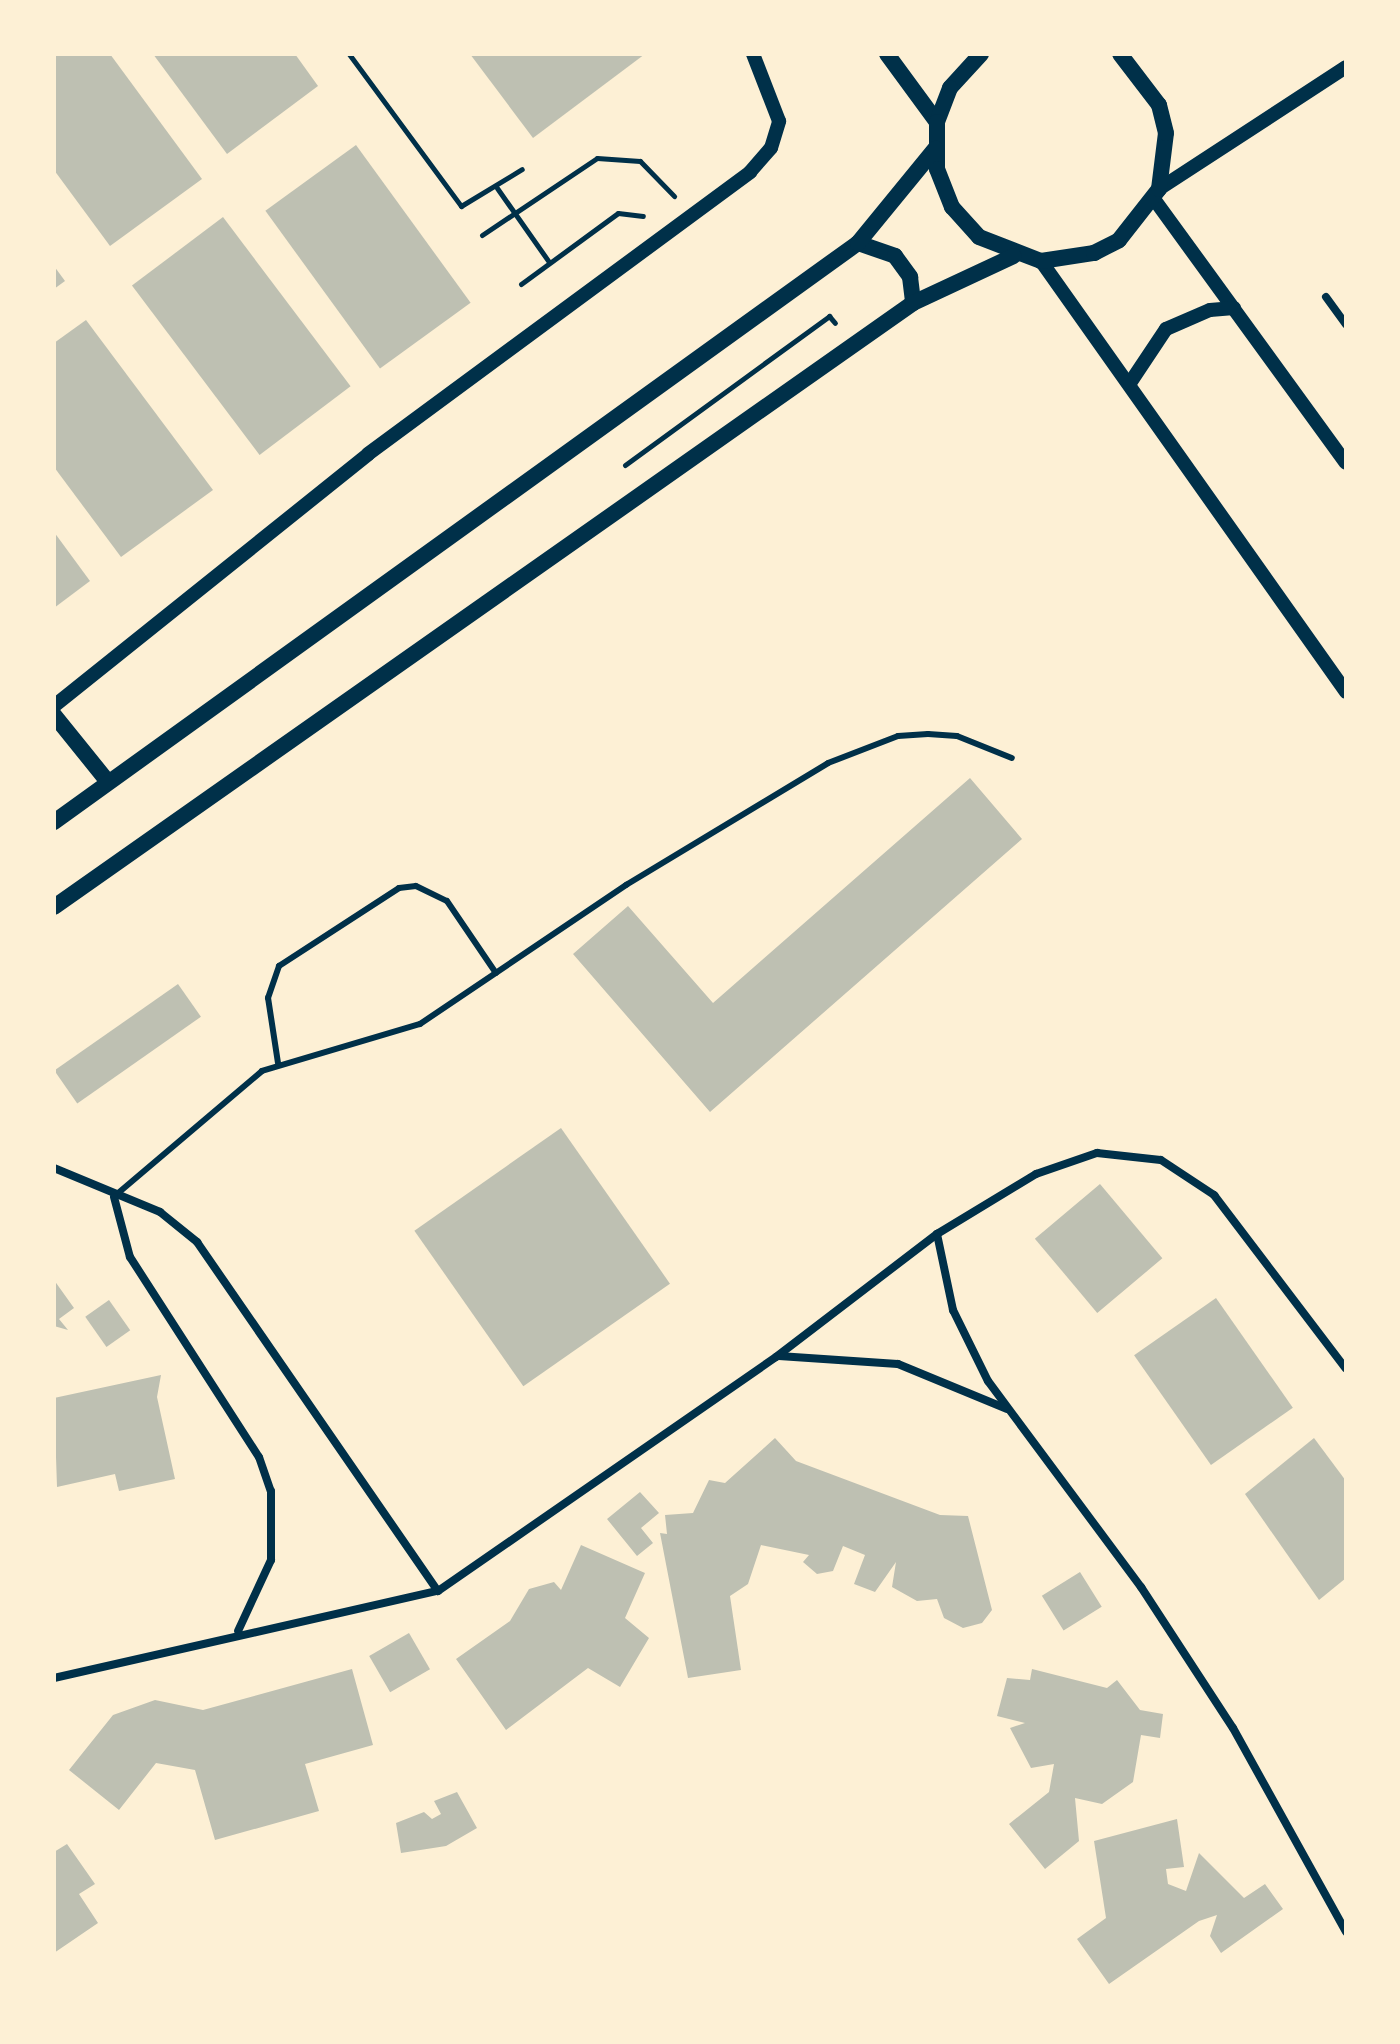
<!DOCTYPE html>
<html>
<head>
<meta charset="utf-8">
<style>
	body { margin:0 }
	#map { position:relative; width:1400px; height:2044px; overflow:hidden; background:#fdf0d5; font-family:Mulish,sans-serif }
	div>[style] { position:absolute }
	.building>* { inset:0; background:#bec0b2; transform-origin:0 0 }
	.path>* { height:5px; margin:-2.5px; padding:0 2.5px; transform-origin:2.5px; border-radius:2.5px; background:#003049 }
	.service>* { height:6px; margin:-3px; padding:0 3px; transform-origin:3px; border-radius:3px; background:#003049 }
	.minor>* { height:8px; margin:-4px; padding:0 4px; transform-origin:4px; border-radius:4px; background:#003049 }
	.tertiary>* { height:14px; margin:-7px; padding:0 7px; transform-origin:7px; border-radius:7px; background:#003049 }
	.secondary>* { height:16px; margin:-8px; padding:0 8px; transform-origin:8px; border-radius:8px; background:#003049 }
	span { translate:-50% -50%; white-space:nowrap; text-align:center; line-height:1.15; -webkit-text-stroke:6px #fdf0d5; paint-order:stroke }
	.frame { position:absolute; inset:0; border:56px solid #fdf0d5; pointer-events:none }
</style>
</head>
<body>
<div id="map">
	<div class="building">
		<i style="clip-path:polygon(54px 54px,110px 54px,202px 179px,110px 246px,54px 170px)"></i>
		<i style="clip-path:polygon(153px 54px,295px 54px,318px 86px,227px 154px)"></i>
		<i style="clip-path:polygon(470px 54px,645px 54px,533px 138px)"></i>
		<i style="left:356px;top:145px;width:195px;height:112px;rotate:54deg"></i>
		<i style="left:223px;top:217px;width:212px;height:114px;rotate:53deg"></i>
		<i style="clip-path:polygon(54px 266px,65px 281px,54px 289px)"></i>
		<i style="clip-path:polygon(86px 320px,213px 490px,121px 557px,54px 467px,54px 343px)"></i>
		<i style="clip-path:polygon(54px 532px,90px 581px,54px 608px)"></i>
		<i style="clip-path:polygon(970px 778px,1022px 839px,710px 1112px,573px 954px,628px 906px,713px 1003px)"></i>
		<i style="left:178px;top:984px;width:40px;height:151px;rotate:55deg"></i>
		<i style="left:561px;top:1128px;width:190px;height:179px;rotate:55deg"></i>
		<i style="left:1100px;top:1184px;width:97px;height:85px;rotate:50deg"></i>
		<i style="clip-path:polygon(54px 1280px,74px 1308px,59px 1319px,68px 1330px,54px 1326px)"></i>
		<i style="left:1216px;top:1298px;width:134px;height:100px;rotate:55deg"></i>
		<i style="left:109px;top:1300px;width:37px;height:29px;rotate:55deg"></i>
		<i style="clip-path:polygon(161px 1375px,157px 1397px,175px 1479px,119px 1491px,115px 1474px,57px 1487px,54px 1398px)"></i>
		<i style="clip-path:polygon(775px 1438px,796px 1461px,940px 1515px,968px 1516px,992px 1610px,982px 1623px,963px 1628px,944px 1618px,937px 1599px,917px 1601px,892px 1587px,896px 1562px,875px 1592px,854px 1584px,865px 1555px,843px 1546px,833px 1571px,817px 1574px,803px 1562px,809px 1555px,761px 1545px,748px 1584px,730px 1596px,741px 1670px,688px 1678px,660px 1533px,667px 1534px,665px 1515px,693px 1513px,709px 1480px,725px 1483px)"></i>
		<i style="clip-path:polygon(1314px 1438px,1346px 1481px,1346px 1578px,1319px 1600px,1245px 1494px)"></i>
		<i style="clip-path:polygon(640px 1492px,659px 1513px,641px 1528px,653px 1543px,637px 1556px,607px 1519px)"></i>
		<i style="clip-path:polygon(581px 1545px,645px 1573px,625px 1618px,649px 1638px,620px 1687px,588px 1668px,506px 1730px,456px 1659px,510px 1621px,529px 1589px,554px 1582px,561px 1590px)"></i>
		<i style="left:1080px;top:1572px;width:41px;height:45px;rotate:58deg"></i>
		<i style="left:409px;top:1633px;width:42px;height:46px;rotate:60deg"></i>
		<i style="clip-path:polygon(352px 1669px,373px 1745px,305px 1764px,319px 1811px,215px 1840px,195px 1770px,156px 1763px,119px 1810px,69px 1770px,113px 1715px,155px 1700px,203px 1710px)"></i>
		<i style="clip-path:polygon(1032px 1669px,1107px 1688px,1117px 1680px,1140px 1710px,1163px 1714px,1160px 1738px,1141px 1735px,1133px 1782px,1102px 1804px,1075px 1798px,1079px 1841px,1045px 1869px,1009px 1824px,1049px 1792px,1054px 1764px,1031px 1768px,1010px 1728px,1025px 1723px,997px 1716px,1007px 1678px,1030px 1680px)"></i>
		<i style="clip-path:polygon(457px 1792px,477px 1828px,446px 1846px,401px 1853px,396px 1823px,424px 1812px,432px 1819px,441px 1814px,434px 1801px)"></i>
		<i style="clip-path:polygon(1177px 1819px,1184px 1867px,1166px 1869px,1168px 1884px,1186px 1891px,1199px 1853px,1244px 1898px,1265px 1884px,1283px 1909px,1221px 1953px,1210px 1936px,1217px 1915px,1199px 1921px,1109px 1984px,1077px 1939px,1106px 1918px,1094px 1841px)"></i>
		<i style="clip-path:polygon(67px 1844px,95px 1884px,79px 1894px,98px 1923px,54px 1953px,54px 1852px)"></i>
	</div>
	<div class="path">
		<i style="left:349px;top:54px;width:189px;rotate:53.6deg"></i>
		<i style="left:461px;top:206px;width:71px;rotate:-31.2deg"></i>
		<i style="left:497px;top:188px;width:90px;rotate:54.9deg"></i>
		<i style="left:482px;top:235px;width:138px;rotate:-33.8deg"></i>
		<i style="left:597px;top:158px;width:43px;rotate:4deg"></i>
		<i style="left:640px;top:161px;width:49px;rotate:45.8deg"></i>
		<i style="left:521px;top:284px;width:120px;rotate:-36.2deg"></i>
		<i style="left:618px;top:213px;width:25px;rotate:7deg"></i>
		<i style="left:625px;top:465px;width:253px;rotate:-36.1deg"></i>
		<i style="left:829px;top:316px;width:9px;rotate:49deg"></i>
	</div>
	<div class="service">
		<i style="left:278px;top:1063px;width:66px;rotate:-98.7deg"></i>
		<i style="left:268px;top:998px;width:34px;rotate:-71deg"></i>
		<i style="left:279px;top:966px;width:143px;rotate:-33deg"></i>
		<i style="left:399px;top:888px;width:17px;rotate:-7deg"></i>
		<i style="left:416px;top:886px;width:34px;rotate:26deg"></i>
		<i style="left:447px;top:901px;width:87px;rotate:55.8deg"></i>
		<i style="left:117px;top:1194px;width:190px;rotate:-40.3deg"></i>
		<i style="left:262px;top:1071px;width:165px;rotate:-16.6deg"></i>
		<i style="left:420px;top:1024px;width:249px;rotate:-34deg"></i>
		<i style="left:626px;top:885px;width:236px;rotate:-31.1deg"></i>
		<i style="left:828px;top:763px;width:75px;rotate:-21.1deg"></i>
		<i style="left:898px;top:736px;width:30px;rotate:-4deg"></i>
		<i style="left:928px;top:734px;width:29px;rotate:4deg"></i>
		<i style="left:957px;top:736px;width:59px;rotate:21.8deg"></i>
	</div>
	<div class="minor">
		<i style="left:1326px;top:297px;width:34px;rotate:54deg"></i>
		<i style="left:54px;top:1168px;width:115px;rotate:22.5deg"></i>
		<i style="left:160px;top:1212px;width:48px;rotate:39deg"></i>
		<i style="left:197px;top:1242px;width:424px;rotate:55.4deg"></i>
		<i style="left:114px;top:1197px;width:62px;rotate:75.1deg"></i>
		<i style="left:130px;top:1257px;width:238px;rotate:57.2deg"></i>
		<i style="left:259px;top:1457px;width:36px;rotate:71deg"></i>
		<i style="left:271px;top:1491px;width:69px;rotate:90deg"></i>
		<i style="left:271px;top:1560px;width:78px;rotate:114.9deg"></i>
		<i style="left:937px;top:1234px;width:78px;rotate:78.1deg"></i>
		<i style="left:953px;top:1310px;width:79px;rotate:63.8deg"></i>
		<i style="left:988px;top:1381px;width:257px;rotate:53.4deg"></i>
		<i style="left:1141px;top:1587px;width:168px;rotate:56.9deg"></i>
		<i style="left:1233px;top:1728px;width:233px;rotate:61deg"></i>
		<i style="left:779px;top:1356px;width:119px;rotate:3.8deg"></i>
		<i style="left:898px;top:1364px;width:118px;rotate:22.4deg"></i>
		<i style="left:54px;top:1678px;width:394px;rotate:-12.8deg"></i>
		<i style="left:438px;top:1591px;width:411px;rotate:-34.7deg"></i>
		<i style="left:776px;top:1357px;width:203px;rotate:-37.4deg"></i>
		<i style="left:937px;top:1234px;width:116px;rotate:-31.2deg"></i>
		<i style="left:1036px;top:1174px;width:65px;rotate:-19deg"></i>
		<i style="left:1097px;top:1153px;width:64px;rotate:6.2deg"></i>
		<i style="left:1161px;top:1160px;width:64px;rotate:33.4deg"></i>
		<i style="left:1214px;top:1195px;width:218px;rotate:52.8deg"></i>
	</div>
	<div class="tertiary">
		<i style="left:1159px;top:189px;width:223px;rotate:-33.1deg"></i>
		<i style="left:1154px;top:199px;width:326px;rotate:54deg"></i>
		<i style="left:1041px;top:261px;width:528px;rotate:54.71deg"></i>
		<i style="left:1130px;top:383px;width:65px;rotate:-56.3deg"></i>
		<i style="left:1166px;top:329px;width:48px;rotate:-23.4deg"></i>
		<i style="left:1210px;top:310px;width:24px;rotate:-5deg"></i>
		<i style="left:54px;top:706px;width:403px;rotate:-38.7deg"></i>
		<i style="left:368px;top:454px;width:475px;rotate:-36.4deg"></i>
		<i style="left:750px;top:172px;width:32px;rotate:-49deg"></i>
		<i style="left:771px;top:148px;width:28px;rotate:-73deg"></i>
		<i style="left:779px;top:121px;width:72px;rotate:-111.2deg"></i>
	</div>
	<div class="secondary">
		<i style="left:887px;top:54px;width:84px;rotate:53.7deg"></i>
		<i style="left:981px;top:54px;width:46px;rotate:132.4deg"></i>
		<i style="left:950px;top:88px;width:36px;rotate:111deg"></i>
		<i style="left:937px;top:122px;width:47px;rotate:90deg"></i>
		<i style="left:937px;top:169px;width:41px;rotate:68.5deg"></i>
		<i style="left:952px;top:207px;width:40px;rotate:48deg"></i>
		<i style="left:979px;top:237px;width:66px;rotate:21.2deg"></i>
		<i style="left:1041px;top:261px;width:54px;rotate:-8.6deg"></i>
		<i style="left:1094px;top:253px;width:28px;rotate:-27deg"></i>
		<i style="left:1119px;top:240px;width:65px;rotate:-51.9deg"></i>
		<i style="left:1159px;top:189px;width:56px;rotate:-82.9deg"></i>
		<i style="left:1166px;top:133px;width:29px;rotate:-104deg"></i>
		<i style="left:1159px;top:105px;width:64px;rotate:-127.4deg"></i>
		<i style="left:858px;top:243px;width:39px;rotate:19deg"></i>
		<i style="left:895px;top:256px;width:26px;rotate:54deg"></i>
		<i style="left:910px;top:277px;width:26px;rotate:83deg"></i>
		<i style="left:54px;top:715px;width:86px;rotate:51.1deg"></i>
		<i style="left:54px;top:822px;width:991px;rotate:-35.76deg"></i>
		<i style="left:858px;top:243px;width:122px;rotate:-50.7deg"></i>
		<i style="left:54px;top:907px;width:1050px;rotate:-35.11deg"></i>
		<i style="left:913px;top:303px;width:111px;rotate:-25deg"></i>
	</div>
	<div class="frame"></div>
</div>
</body>
</html>
